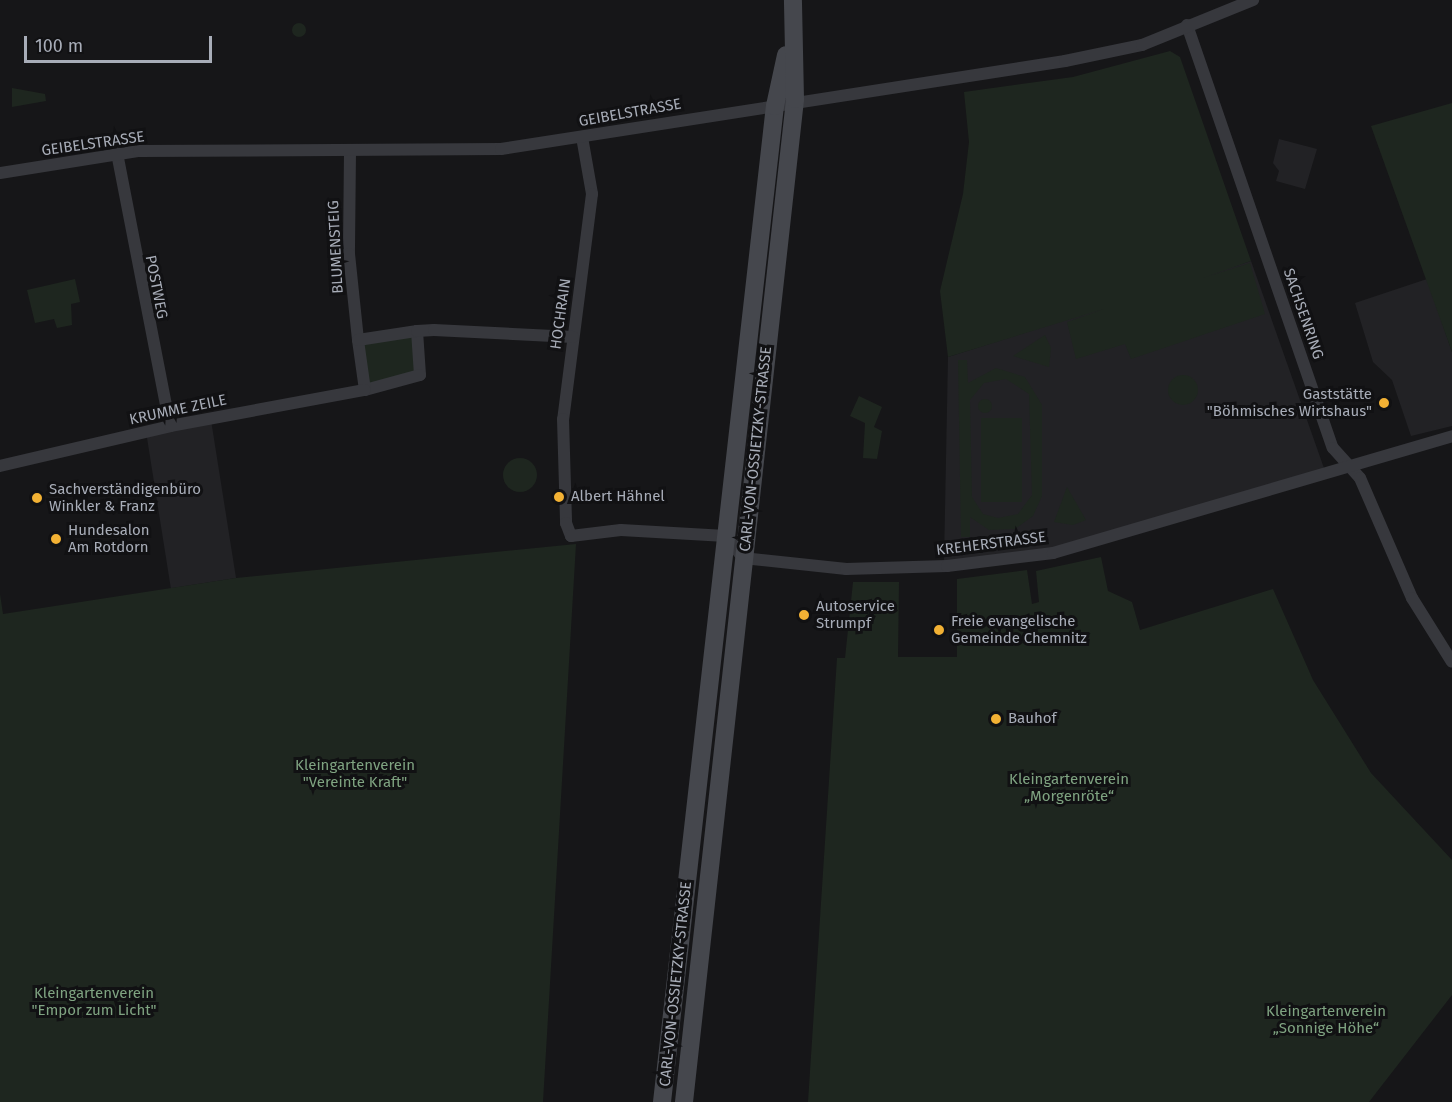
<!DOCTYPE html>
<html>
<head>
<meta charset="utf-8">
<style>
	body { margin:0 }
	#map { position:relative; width:1452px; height:1102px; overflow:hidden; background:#161618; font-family:"Fira Sans",sans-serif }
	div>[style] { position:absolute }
	.built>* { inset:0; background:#222225; transform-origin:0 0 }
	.green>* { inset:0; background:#1e261f; transform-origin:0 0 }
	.round { border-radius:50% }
	.street>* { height:12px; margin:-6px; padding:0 6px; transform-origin:6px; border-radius:6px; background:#37383d }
	.secondary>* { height:18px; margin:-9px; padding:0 9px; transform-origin:9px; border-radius:9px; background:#45474d }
	.dots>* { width:16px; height:16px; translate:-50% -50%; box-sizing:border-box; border:3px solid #111113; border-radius:50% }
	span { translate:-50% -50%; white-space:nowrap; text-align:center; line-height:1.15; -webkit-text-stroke:6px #111113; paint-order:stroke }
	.street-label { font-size:15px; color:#a8adb8 }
	.poi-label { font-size:15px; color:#a8adb8 }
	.right { translate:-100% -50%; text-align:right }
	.left { translate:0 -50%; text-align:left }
	.park-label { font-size:15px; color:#7fa381 }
	.scale { position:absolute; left:24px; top:36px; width:188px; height:27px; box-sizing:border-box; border:3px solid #a8adb8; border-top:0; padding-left:8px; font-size:18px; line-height:21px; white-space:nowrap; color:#a8adb8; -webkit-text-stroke:4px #111113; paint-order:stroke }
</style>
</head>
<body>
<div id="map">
	<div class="built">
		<i style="clip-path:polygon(1279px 139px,1317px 149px,1305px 189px,1276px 181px,1279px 171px,1273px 163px)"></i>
		<i style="clip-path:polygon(1251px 261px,1325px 471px,1053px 550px,944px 561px,948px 357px)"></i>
		<i style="clip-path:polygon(1427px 279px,1452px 352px,1452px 426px,1411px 436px,1392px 380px,1373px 362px,1355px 303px)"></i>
		<i style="left:211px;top:420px;width:160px;height:66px;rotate:81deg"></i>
	</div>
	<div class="green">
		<i class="round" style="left:292px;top:23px;width:14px;height:14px"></i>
		<i style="clip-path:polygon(1170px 51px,1180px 57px,1251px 261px,1203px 278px,1250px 263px,1265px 314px,1131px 359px,1125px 344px,1076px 359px,1067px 322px,1104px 309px,948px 357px,940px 291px,963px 194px,969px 142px,964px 92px,1073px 77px)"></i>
		<i style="clip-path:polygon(12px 88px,45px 94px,46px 101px,12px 107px)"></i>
		<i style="clip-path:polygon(1452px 103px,1452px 352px,1371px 126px)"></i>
		<i style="clip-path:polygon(75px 279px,80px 302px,71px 304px,72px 325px,57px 328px,54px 319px,35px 323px,27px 290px)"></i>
		<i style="clip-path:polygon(413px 335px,419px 371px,369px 387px,363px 343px)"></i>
		<i style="clip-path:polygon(1045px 335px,1051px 348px,1049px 367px,1013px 356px)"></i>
		<i style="clip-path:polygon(evenodd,958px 360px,967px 360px,968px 383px,996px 368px,1025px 377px,1042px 405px,1042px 496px,1033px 516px,1015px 529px,989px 530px,970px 517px,970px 537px,961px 537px,958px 360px,1006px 379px,1029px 394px,1032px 495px,1018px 514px,998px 518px,983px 514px,972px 497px,970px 400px,984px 383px,1006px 379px)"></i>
		<i class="round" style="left:1168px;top:375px;width:30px;height:30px"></i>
		<i style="clip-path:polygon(859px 396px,882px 407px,874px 427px,882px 431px,877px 459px,863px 458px,865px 423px,850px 416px)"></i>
		<i class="round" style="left:978px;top:399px;width:14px;height:14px"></i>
		<i style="left:981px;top:418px;width:41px;height:84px"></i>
		<i class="round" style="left:503px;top:458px;width:34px;height:34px"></i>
		<i style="clip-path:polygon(1067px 487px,1086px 520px,1073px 525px,1054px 522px)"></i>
		<i style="clip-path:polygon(576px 544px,543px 1102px,0 1102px,0 594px,3px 614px,236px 578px)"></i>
		<i style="clip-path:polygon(1101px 557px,1108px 591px,1132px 602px,1140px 630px,1273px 589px,1313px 680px,1371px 773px,1452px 860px,1452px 995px,1369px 1102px,808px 1102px,837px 658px,845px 658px,853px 582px,899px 582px,898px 657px,957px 657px,957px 579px,1027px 570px,1032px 604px,1039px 602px,1036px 571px)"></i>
	</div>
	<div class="street">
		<i style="left:1187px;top:25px;width:447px;rotate:71deg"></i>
		<i style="left:1333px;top:448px;width:40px;rotate:48deg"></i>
		<i style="left:1360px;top:478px;width:131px;rotate:66.6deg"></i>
		<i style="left:1412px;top:598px;width:75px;rotate:58deg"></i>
		<i style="left:582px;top:137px;width:58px;rotate:80deg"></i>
		<i style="left:592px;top:194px;width:227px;rotate:97.3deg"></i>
		<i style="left:563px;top:419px;width:104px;rotate:88.3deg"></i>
		<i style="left:566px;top:523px;width:14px;rotate:69deg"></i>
		<i style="left:571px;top:536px;width:50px;rotate:-6.8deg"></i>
		<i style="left:621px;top:530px;width:105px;rotate:3.3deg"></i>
		<i style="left:726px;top:536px;width:28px;rotate:52deg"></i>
		<i style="left:743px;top:558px;width:104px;rotate:6.1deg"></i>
		<i style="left:846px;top:569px;width:101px;rotate:-1.7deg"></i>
		<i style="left:947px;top:566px;width:107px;rotate:-7deg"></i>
		<i style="left:1053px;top:553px;width:416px;rotate:-16.3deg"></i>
		<i style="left:350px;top:152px;width:102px;rotate:90.6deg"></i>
		<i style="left:349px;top:254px;width:86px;rotate:84deg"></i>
		<i style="left:117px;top:153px;width:278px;rotate:79deg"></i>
		<i style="left:0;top:173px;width:141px;rotate:-9deg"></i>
		<i style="left:139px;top:151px;width:362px;rotate:-0.3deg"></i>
		<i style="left:501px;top:149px;width:571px;rotate:-8.87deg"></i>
		<i style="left:1065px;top:61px;width:79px;rotate:-11.7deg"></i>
		<i style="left:1142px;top:45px;width:120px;rotate:-22.1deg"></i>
		<i style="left:417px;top:331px;width:44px;rotate:86.1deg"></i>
		<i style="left:420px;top:375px;width:57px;rotate:164.7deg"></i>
		<i style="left:365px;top:390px;width:50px;rotate:-98deg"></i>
		<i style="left:358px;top:340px;width:60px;rotate:-8.7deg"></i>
		<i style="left:417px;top:331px;width:17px;rotate:-3deg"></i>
		<i style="left:434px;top:330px;width:139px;rotate:2.9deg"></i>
		<i style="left:0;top:466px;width:175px;rotate:-13.2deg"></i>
		<i style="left:170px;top:426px;width:198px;rotate:-10.5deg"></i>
	</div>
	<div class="secondary">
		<i style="left:662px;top:1102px;width:1002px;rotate:-83.53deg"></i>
		<i style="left:775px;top:106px;width:52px;rotate:-77.8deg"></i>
		<i style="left:684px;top:1102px;width:1009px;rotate:-83.68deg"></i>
		<i style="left:795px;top:99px;width:99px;rotate:-91.2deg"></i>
	</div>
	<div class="dots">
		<i style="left:1384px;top:403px;background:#f2b134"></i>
		<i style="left:559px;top:497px;background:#f2b134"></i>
		<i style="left:37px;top:498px;background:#f2b134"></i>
		<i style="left:56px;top:539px;background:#f2b134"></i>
		<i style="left:804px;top:615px;background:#f2b134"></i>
		<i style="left:939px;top:630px;background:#f2b134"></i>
		<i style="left:996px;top:719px;background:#f2b134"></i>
	</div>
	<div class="street-label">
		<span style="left:630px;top:113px;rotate:-10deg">GEIBELSTRASSE</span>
		<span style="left:93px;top:144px;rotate:-8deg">GEIBELSTRASSE</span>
		<span style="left:336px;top:247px;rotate:-93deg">BLUMENSTEIG</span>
		<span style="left:156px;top:287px;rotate:79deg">POSTWEG</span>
		<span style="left:561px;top:314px;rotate:-82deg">HOCHRAIN</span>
		<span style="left:1303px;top:314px;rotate:71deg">SACHSENRING</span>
		<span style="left:178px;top:410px;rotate:-12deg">KRUMME ZEILE</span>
		<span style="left:756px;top:449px;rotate:-84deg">CARL-VON-OSSIETZKY-STRASSE</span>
		<span style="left:991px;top:544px;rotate:-7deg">KREHERSTRASSE</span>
		<span style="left:676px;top:984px;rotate:-84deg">CARL-VON-OSSIETZKY-STRASSE</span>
	</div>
	<div class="poi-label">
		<span class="right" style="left:1372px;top:403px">Gaststätte<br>"Böhmisches Wirtshaus"</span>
		<span class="left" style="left:49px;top:498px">Sachverständigenbüro<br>Winkler &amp; Franz</span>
		<span class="left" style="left:571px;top:497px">Albert Hähnel</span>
		<span class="left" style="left:68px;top:539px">Hundesalon<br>Am Rotdorn</span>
		<span class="left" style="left:816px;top:615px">Autoservice<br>Strumpf</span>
		<span class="left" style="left:951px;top:630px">Freie evangelische<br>Gemeinde Chemnitz</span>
		<span class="left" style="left:1008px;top:719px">Bauhof</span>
	</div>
	<div class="park-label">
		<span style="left:355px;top:774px">Kleingartenverein<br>"Vereinte Kraft"</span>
		<span style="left:1069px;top:788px">Kleingartenverein<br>„Morgenröte“</span>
		<span style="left:94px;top:1002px">Kleingartenverein<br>"Empor zum Licht"</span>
		<span style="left:1326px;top:1020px">Kleingartenverein<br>„Sonnige Höhe“</span>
	</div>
	<div class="scale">100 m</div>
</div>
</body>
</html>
